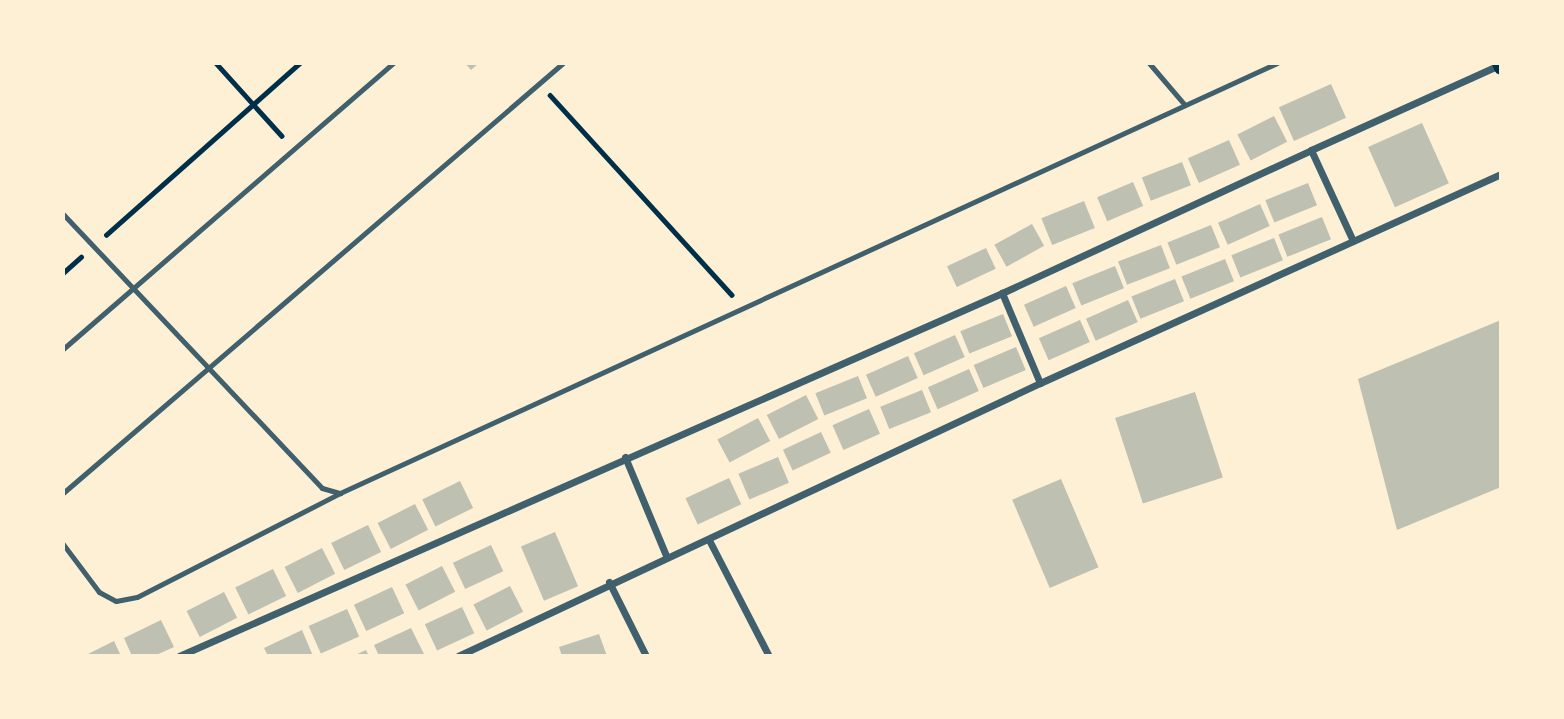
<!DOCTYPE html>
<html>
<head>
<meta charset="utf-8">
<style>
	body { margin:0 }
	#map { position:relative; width:1564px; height:719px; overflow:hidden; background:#fdf0d5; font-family:"Archivo Narrow",sans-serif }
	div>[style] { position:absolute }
	.building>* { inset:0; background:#bec0b2; transform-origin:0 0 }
	.path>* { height:4.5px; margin:-2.25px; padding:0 2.25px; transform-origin:2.25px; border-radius:2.25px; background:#003049 }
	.service>* { height:5px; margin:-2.5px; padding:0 2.5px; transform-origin:2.5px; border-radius:2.5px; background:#3f606c }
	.minor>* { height:7px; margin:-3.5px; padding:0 3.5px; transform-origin:3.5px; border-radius:3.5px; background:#3f606c }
	.secondary>* { height:14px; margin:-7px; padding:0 7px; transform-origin:7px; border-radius:7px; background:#003049 }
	span { translate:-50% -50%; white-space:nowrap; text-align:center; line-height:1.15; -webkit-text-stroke:5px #fdf0d5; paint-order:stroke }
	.frame { position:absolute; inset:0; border:65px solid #fdf0d5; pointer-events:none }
</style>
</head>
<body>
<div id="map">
	<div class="building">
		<i style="clip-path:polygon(465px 63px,479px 63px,471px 70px)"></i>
		<i style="left:1331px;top:84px;width:37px;height:57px;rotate:66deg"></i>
		<i style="left:1274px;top:116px;width:29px;height:41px;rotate:63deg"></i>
		<i style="left:1422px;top:123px;width:66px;height:59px;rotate:66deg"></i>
		<i style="left:1229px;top:140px;width:27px;height:45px;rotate:66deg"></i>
		<i style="left:1182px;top:162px;width:25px;height:43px;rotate:69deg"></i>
		<i style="left:1133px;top:182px;width:26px;height:39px;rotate:67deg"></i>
		<i style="left:1308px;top:183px;width:24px;height:46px;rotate:68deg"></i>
		<i style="left:1084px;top:201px;width:29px;height:46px;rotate:68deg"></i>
		<i style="left:1260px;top:204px;width:24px;height:46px;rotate:66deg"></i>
		<i style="left:1322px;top:217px;width:24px;height:47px;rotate:68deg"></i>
		<i style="left:1032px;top:224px;width:25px;height:43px;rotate:61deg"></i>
		<i style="left:1211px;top:225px;width:24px;height:47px;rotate:68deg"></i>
		<i style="left:1274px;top:238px;width:24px;height:46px;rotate:68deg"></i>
		<i style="left:1161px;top:245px;width:25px;height:46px;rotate:69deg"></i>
		<i style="left:986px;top:248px;width:23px;height:43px;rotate:65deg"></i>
		<i style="left:1225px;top:259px;width:24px;height:47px;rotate:68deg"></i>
		<i style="left:1115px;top:266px;width:24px;height:46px;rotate:68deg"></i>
		<i style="left:1175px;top:279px;width:24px;height:47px;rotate:68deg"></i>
		<i style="left:1066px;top:286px;width:24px;height:46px;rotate:66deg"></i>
		<i style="left:1128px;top:300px;width:24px;height:46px;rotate:66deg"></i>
		<i style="left:1003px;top:314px;width:24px;height:46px;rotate:68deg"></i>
		<i style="left:1080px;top:320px;width:24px;height:45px;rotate:66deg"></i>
		<i style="clip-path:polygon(1501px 320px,1501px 487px,1397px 530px,1358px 379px)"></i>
		<i style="left:955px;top:335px;width:24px;height:45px;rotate:66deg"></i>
		<i style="left:1016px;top:347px;width:25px;height:46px;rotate:67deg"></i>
		<i style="left:908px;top:356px;width:24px;height:46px;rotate:66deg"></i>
		<i style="left:969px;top:369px;width:24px;height:45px;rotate:66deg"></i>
		<i style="left:858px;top:376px;width:24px;height:46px;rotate:68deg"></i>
		<i style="left:922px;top:390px;width:24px;height:45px;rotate:68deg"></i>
		<i style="left:1195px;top:392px;width:90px;height:84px;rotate:72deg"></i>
		<i style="left:806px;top:395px;width:27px;height:44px;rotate:63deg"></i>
		<i style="left:869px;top:409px;width:27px;height:40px;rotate:66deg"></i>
		<i style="left:758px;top:418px;width:26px;height:46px;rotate:62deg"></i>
		<i style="left:821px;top:432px;width:23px;height:42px;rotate:65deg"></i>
		<i style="left:778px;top:457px;width:28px;height:43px;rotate:67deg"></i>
		<i style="left:729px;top:478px;width:29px;height:48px;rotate:65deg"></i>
		<i style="left:1061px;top:479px;width:96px;height:53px;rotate:67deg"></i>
		<i style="left:460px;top:481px;width:30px;height:42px;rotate:64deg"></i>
		<i style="left:415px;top:504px;width:29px;height:42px;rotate:63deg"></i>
		<i style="left:368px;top:525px;width:30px;height:41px;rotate:64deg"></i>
		<i style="left:555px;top:532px;width:59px;height:37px;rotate:67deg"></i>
		<i style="left:491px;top:545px;width:29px;height:42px;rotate:65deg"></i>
		<i style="left:322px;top:548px;width:29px;height:42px;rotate:63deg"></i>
		<i style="left:442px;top:566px;width:29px;height:41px;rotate:63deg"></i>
		<i style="left:273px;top:569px;width:30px;height:42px;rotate:64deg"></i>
		<i style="left:510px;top:586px;width:29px;height:41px;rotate:63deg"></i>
		<i style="left:392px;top:587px;width:29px;height:42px;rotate:65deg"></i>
		<i style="left:224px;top:592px;width:29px;height:42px;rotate:63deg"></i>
		<i style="left:462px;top:607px;width:29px;height:41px;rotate:65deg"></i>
		<i style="left:347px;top:609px;width:30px;height:42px;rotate:66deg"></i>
		<i style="clip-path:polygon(161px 620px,174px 647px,154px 656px,132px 656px,124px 638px)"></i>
		<i style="clip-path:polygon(411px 628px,424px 654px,379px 656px,374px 645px)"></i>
		<i style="clip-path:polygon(302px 630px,313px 656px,268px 656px,264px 648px)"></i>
		<i style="clip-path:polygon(599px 634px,607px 656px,562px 656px,559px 647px)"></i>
		<i style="clip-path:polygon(114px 641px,121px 656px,84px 656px)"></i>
		<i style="clip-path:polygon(366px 650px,369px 656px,353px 656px)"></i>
	</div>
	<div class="path">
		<i style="left:216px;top:63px;width:98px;rotate:47.9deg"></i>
		<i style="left:550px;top:95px;width:270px;rotate:47.7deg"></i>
		<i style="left:106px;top:235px;width:259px;rotate:-41.6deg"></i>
		<i style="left:63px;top:273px;width:24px;rotate:-42deg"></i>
	</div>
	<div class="service">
		<i style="left:1149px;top:63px;width:55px;rotate:49.4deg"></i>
		<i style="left:63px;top:214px;width:377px;rotate:46.6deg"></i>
		<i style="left:322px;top:488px;width:19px;rotate:16deg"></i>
		<i style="left:340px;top:493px;width:1031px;rotate:-24.65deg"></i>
		<i style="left:63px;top:349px;width:437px;rotate:-40.9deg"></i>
		<i style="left:63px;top:493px;width:659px;rotate:-40.7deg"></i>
		<i style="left:63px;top:544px;width:60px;rotate:53.1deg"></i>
		<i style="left:99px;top:592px;width:19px;rotate:28deg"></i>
		<i style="left:116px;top:601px;width:21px;rotate:-11deg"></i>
		<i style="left:137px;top:597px;width:228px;rotate:-27.1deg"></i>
	</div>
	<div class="minor">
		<i style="left:1311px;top:150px;width:206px;rotate:-24.3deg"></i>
		<i style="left:1040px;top:383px;width:98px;rotate:-112.9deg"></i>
		<i style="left:1002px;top:293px;width:340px;rotate:-24.8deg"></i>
		<i style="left:1311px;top:150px;width:100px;rotate:65.2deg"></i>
		<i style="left:625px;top:457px;width:109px;rotate:67.4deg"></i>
		<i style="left:709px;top:540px;width:131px;rotate:62.7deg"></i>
		<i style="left:609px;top:582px;width:83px;rotate:63.4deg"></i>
		<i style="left:179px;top:656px;width:899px;rotate:-23.8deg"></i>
		<i style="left:458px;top:656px;width:643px;rotate:-25.13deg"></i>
		<i style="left:1040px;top:383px;width:506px;rotate:-24.39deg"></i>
	</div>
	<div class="secondary">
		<i style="left:1499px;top:63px;width:5px;rotate:68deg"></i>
	</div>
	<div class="frame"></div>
</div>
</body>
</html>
